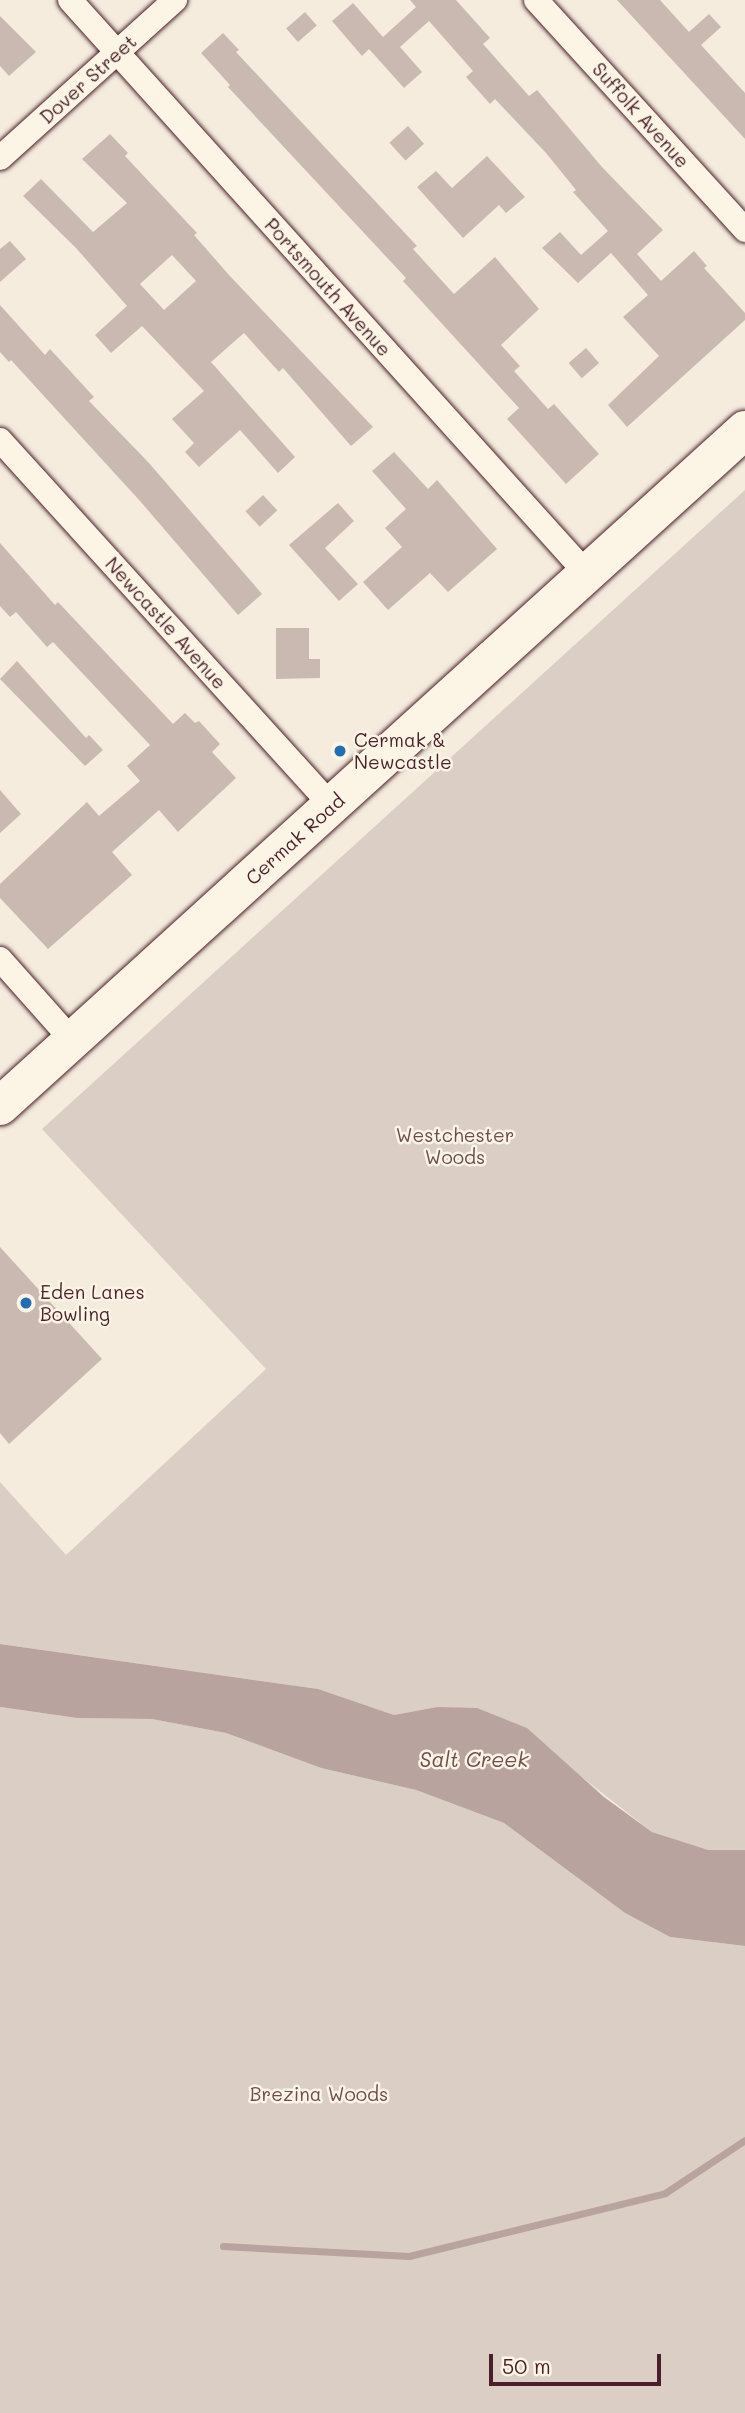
<!DOCTYPE html>
<html>
<head>
<meta charset="utf-8">
<style>
	body { margin:0 }
	#map { position:relative; width:745px; height:2413px; overflow:hidden; background:#f5ecde; font-family:Mali,sans-serif }
	div>[style] { position:absolute }
	.green>* { inset:0; background:#dbcec4 }
	.water>* { inset:0; background:#b8a39e }
	.stream>* { height:7px; margin:-3.5px; padding:0 3.5px; transform-origin:3.5px; border-radius:3.5px; background:#b8a39e }
	.building>* { inset:0; background:#cab9b1; transform-origin:0 0 }
	.roads { filter:drop-shadow(0 0 2px #4a1f2b) drop-shadow(0 0 2px #4a1f2b) }
	.street>* { height:24px; margin:-12px; padding:0 12px; transform-origin:12px; border-radius:12px; background:#fcf5e5 }
	.primary>* { height:38px; margin:-19px; padding:0 19px; transform-origin:19px; border-radius:19px; background:#fcf5e5 }
	.dots>* { width:19px; height:19px; translate:-50% -50%; box-sizing:border-box; border:4px solid #fcf5e5; border-radius:50% }
	span { translate:-50% -50%; white-space:nowrap; text-align:center; line-height:1.15; -webkit-text-stroke:5px #fcf5e5; paint-order:stroke }
	.street-label { font-size:19px; color:#4a1f2b }
	.poi-label { font-size:19px; color:#4a1f2b }
	.left { translate:0 -50%; text-align:left }
	.park-label { font-size:19px; color:#6e4b51 }
	.water-label { font-size:21px; color:#704d53; font-style:italic }
	.scale { position:absolute; left:489px; top:2354px; width:172px; height:32px; box-sizing:border-box; border:4px solid #4a1f2b; border-top:0; padding-left:9px; font-size:21px; line-height:24px; white-space:nowrap; color:#4a1f2b; -webkit-text-stroke:5px #fcf5e5; paint-order:stroke }
</style>
</head>
<body>
<div id="map">
	<div class="green">
		<i style="clip-path:polygon(745px 490px,745px 1850px,708px 1851px,652px 1832px,565px 1764px,437px 1707px,394px 1715px,317px 1689px,0 1644px,0 1482px,66px 1555px,266px 1369px,42px 1129px)"></i>
		<i style="clip-path:polygon(0 1707px,77px 1718px,152px 1719px,226px 1733px,321px 1768px,416px 1790px,504px 1823px,625px 1913px,670px 1937px,745px 1946px,745px 2413px,0 2413px)"></i>
	</div>
	<div class="water">
		<i style="clip-path:polygon(0 1644px,318px 1689px,394px 1715px,437px 1707px,477px 1708px,527px 1728px,604px 1797px,652px 1832px,708px 1850px,745px 1850px,745px 1946px,670px 1937px,625px 1913px,504px 1823px,416px 1790px,321px 1768px,226px 1733px,152px 1719px,77px 1718px,0 1707px)"></i>
	</div>
	<div class="stream">
		<i style="left:223px;top:2246px;width:186px;rotate:3.1deg"></i>
		<i style="left:409px;top:2256px;width:264px;rotate:-13.8deg"></i>
		<i style="left:665px;top:2193px;width:96px;rotate:-33.5deg"></i>
	</div>
	<div class="building">
		<i style="clip-path:polygon(410px 0,456px 0,490px 38px,483px 44px,529px 96px,537px 90px,602px 167px,663px 230px,637px 254px,661px 281px,694px 251px,707px 266px,704px 268px,745px 313px,745px 320px,627px 427px,608px 405px,659px 356px,623px 317px,648px 295px,611px 253px,578px 283px,542px 248px,560px 232px,581px 255px,608px 231px,573px 192px,576px 190px,546px 153px,495px 99px,490px 104px,466px 77px,473px 71px,429px 21px,400px 47px,422px 72px,404px 88px,369px 49px,362px 56px,332px 21px,353px 3px,383px 37px,416px 7px)"></i>
		<i style="clip-path:polygon(617px 0,660px 0,689px 32px,709px 14px,721px 27px,701px 45px,745px 93px,745px 139px)"></i>
		<i style="left:305px;top:12px;width:18px;height:25px;rotate:49deg"></i>
		<i style="clip-path:polygon(0 16px,36px 52px,9px 76px,0 66px)"></i>
		<i style="clip-path:polygon(223px 33px,239px 50px,236px 52px,417px 246px,413px 249px,454px 294px,495px 257px,539px 309px,501px 345px,520px 366px,514px 371px,548px 409px,554px 404px,599px 454px,566px 484px,507px 419px,519px 408px,403px 281px,406px 278px,228px 87px,230px 85px,201px 53px)"></i>
		<i style="left:408px;top:126px;width:24px;height:25px;rotate:48deg"></i>
		<i style="clip-path:polygon(evenodd,110px 134px,128px 153px,125px 156px,197px 233px,194px 235px,229px 275px,373px 427px,351px 446px,283px 368px,279px 372px,244px 333px,211px 362px,295px 457px,278px 473px,240px 430px,199px 467px,185px 452px,194px 443px,172px 419px,204px 391px,142px 326px,111px 353px,95px 335px,127px 306px,76px 248px,23px 196px,41px 179px,93px 232px,127px 203px,82px 159px,110px 134px,172px 255px,196px 281px,164px 310px,140px 284px,172px 255px)"></i>
		<i style="clip-path:polygon(487px 156px,525px 197px,506px 213px,499px 205px,463px 238px,417px 187px,436px 171px,452px 188px)"></i>
		<i style="clip-path:polygon(10px 241px,26px 259px,0 282px,0 249px)"></i>
		<i style="clip-path:polygon(0 305px,45px 355px,50px 349px,94px 397px,89px 401px,149px 463px,262px 594px,238px 615px,140px 501px,11px 360px,9px 362px,0 352px)"></i>
		<i style="left:586px;top:348px;width:20px;height:23px;rotate:49deg"></i>
		<i style="clip-path:polygon(394px 452px,428px 489px,437px 480px,497px 549px,448px 592px,430px 573px,388px 610px,363px 582px,402px 547px,385px 528px,406px 509px,372px 471px)"></i>
		<i style="left:263px;top:495px;width:21px;height:24px;rotate:47deg"></i>
		<i style="clip-path:polygon(338px 503px,354px 521px,325px 548px,358px 584px,339px 601px,289px 545px)"></i>
		<i style="clip-path:polygon(0 543px,55px 605px,58px 602px,173px 724px,185px 713px,195px 723px,199px 721px,220px 744px,212px 752px,236px 778px,178px 832px,159px 810px,112px 852px,132px 875px,48px 949px,0 898px,0 884px,87px 802px,99px 816px,140px 781px,127px 766px,150px 745px,53px 642px,47px 647px,16px 612px,10px 617px,0 606px)"></i>
		<i style="clip-path:polygon(276px 628px,309px 628px,309px 659px,320px 659px,320px 678px,276px 679px)"></i>
		<i style="clip-path:polygon(17px 661px,86px 738px,89px 735px,103px 750px,85px 766px,0 679px)"></i>
		<i style="clip-path:polygon(0 790px,21px 814px,0 833px)"></i>
		<i style="clip-path:polygon(0 1247px,102px 1359px,9px 1444px,0 1433px)"></i>
	</div>
	<div class="roads">
		<div class="street">
			<i style="left:70px;top:0;width:773px;rotate:47.99deg"></i>
			<i style="left:536px;top:0;width:311px;rotate:47.7deg"></i>
			<i style="left:0;top:158px;width:236px;rotate:-42.1deg"></i>
			<i style="left:0;top:440px;width:494px;rotate:47.8deg"></i>
			<i style="left:0;top:959px;width:108px;rotate:48.4deg"></i>
		</div>
		<div class="primary">
			<i style="left:0;top:1106px;width:1006px;rotate:-42.22deg"></i>
		</div>
	</div>
	<div class="dots">
		<i style="left:340px;top:751px;background:#1f6fb2"></i>
		<i style="left:26px;top:1303px;background:#1f6fb2"></i>
	</div>
	<div class="street-label">
		<span style="left:88px;top:79px;rotate:-42deg">Dover Street</span>
		<span style="left:641px;top:115px;rotate:48deg">Suffolk Avenue</span>
		<span style="left:328px;top:287px;rotate:48deg">Portsmouth Avenue</span>
		<span style="left:166px;top:623px;rotate:48deg">Newcastle Avenue</span>
		<span style="left:295px;top:839px;rotate:-42deg">Cermak Road</span>
	</div>
	<div class="poi-label">
		<span class="left" style="left:354px;top:751px">Cermak &amp;<br>Newcastle</span>
		<span class="left" style="left:40px;top:1303px">Eden Lanes<br>Bowling</span>
	</div>
	<div class="park-label">
		<span style="left:455px;top:1146px">Westchester<br>Woods</span>
		<span style="left:319px;top:2094px">Brezina Woods</span>
	</div>
	<div class="water-label">
		<span style="left:474px;top:1759px">Salt Creek</span>
	</div>
	<div class="scale">50 m</div>
</div>
</body>
</html>
